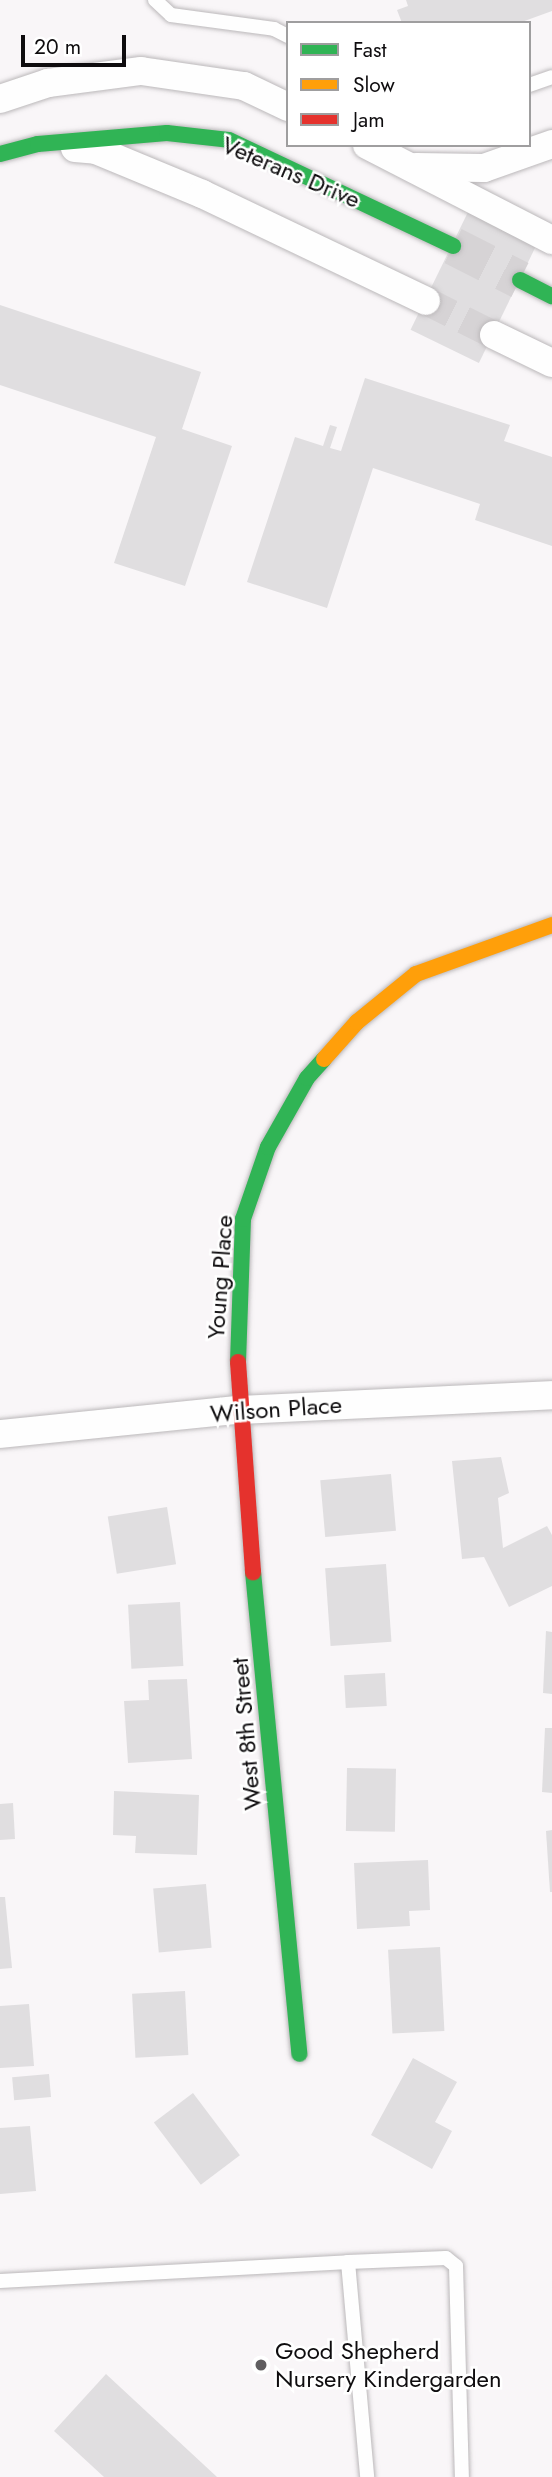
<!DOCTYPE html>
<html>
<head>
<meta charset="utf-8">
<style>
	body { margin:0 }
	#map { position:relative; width:552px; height:2477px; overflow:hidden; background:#f9f6f8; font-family:Jost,sans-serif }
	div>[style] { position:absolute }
	.building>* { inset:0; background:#e0dee0; transform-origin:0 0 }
	.street-tunnel>* { height:28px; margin-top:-14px; transform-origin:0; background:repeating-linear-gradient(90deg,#d6d3d5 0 28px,transparent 0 42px) }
	.secondary-tunnel>* { height:38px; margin-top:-19px; transform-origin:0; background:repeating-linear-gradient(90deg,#d6d3d5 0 38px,transparent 0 57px) }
	.roads { filter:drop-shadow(0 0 2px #bbb8ba) drop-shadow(0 0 2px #bbb8ba) }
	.lane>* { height:14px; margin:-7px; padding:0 7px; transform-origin:7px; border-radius:7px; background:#fefefe }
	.street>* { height:28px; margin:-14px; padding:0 14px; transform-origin:14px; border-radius:14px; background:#fefefe }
	.fast>* { height:16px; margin:-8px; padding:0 8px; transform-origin:8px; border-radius:8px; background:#30b455 }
	.slow>* { height:16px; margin:-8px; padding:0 8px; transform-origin:8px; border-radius:8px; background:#ff9f0a }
	.jam>* { height:16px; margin:-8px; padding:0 8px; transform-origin:8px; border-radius:8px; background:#e5322d }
	.dots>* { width:19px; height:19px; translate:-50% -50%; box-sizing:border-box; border:4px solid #fff; border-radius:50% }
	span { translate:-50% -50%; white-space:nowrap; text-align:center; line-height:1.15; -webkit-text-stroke:5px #fff; paint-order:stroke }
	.street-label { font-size:24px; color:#0e0c0e }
	.poi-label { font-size:24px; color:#0e0c0e }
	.left { translate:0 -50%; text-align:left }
	.legend { position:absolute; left:286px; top:21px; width:245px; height:126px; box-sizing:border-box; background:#fff; border:2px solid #9f9e9f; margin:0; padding:9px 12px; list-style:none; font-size:21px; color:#0e0c0e }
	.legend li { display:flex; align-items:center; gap:14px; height:35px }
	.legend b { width:35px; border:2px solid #9f9e9f }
	.scale { position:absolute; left:21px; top:35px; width:105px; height:32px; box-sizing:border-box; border:4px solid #0e0c0e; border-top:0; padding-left:9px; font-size:21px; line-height:24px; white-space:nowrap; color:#0e0c0e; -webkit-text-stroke:5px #fff; paint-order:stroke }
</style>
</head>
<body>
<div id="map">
	<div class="building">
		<i style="clip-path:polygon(406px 0,552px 0,552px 11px,519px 23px,402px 23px,397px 10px,408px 6px)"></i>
		<i style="left:468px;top:212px;width:76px;height:131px;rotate:26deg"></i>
		<i style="clip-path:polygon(0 305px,201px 372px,182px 429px,232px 446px,185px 586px,114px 563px,156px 437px,0 385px)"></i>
		<i style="clip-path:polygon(365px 378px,510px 425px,504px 441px,552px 457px,552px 546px,475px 520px,480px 504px,373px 468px,327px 608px,247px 582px,295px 437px,323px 446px,330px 425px,337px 427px,330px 448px,341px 451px)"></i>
		<i style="clip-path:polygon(501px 1457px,509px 1493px,498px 1498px,503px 1548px,547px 1526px,552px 1535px,552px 1586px,509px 1607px,484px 1557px,462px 1559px,452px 1461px)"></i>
		<i style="left:391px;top:1474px;width:57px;height:71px;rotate:85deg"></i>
		<i style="left:167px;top:1507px;width:58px;height:60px;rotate:81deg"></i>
		<i style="left:386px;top:1564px;width:78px;height:61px;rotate:86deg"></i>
		<i style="left:180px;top:1602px;width:64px;height:52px;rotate:87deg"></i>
		<i style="clip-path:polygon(546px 1631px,552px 1632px,552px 1694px,543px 1693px)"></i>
		<i style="left:385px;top:1673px;width:33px;height:41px;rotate:87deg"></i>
		<i style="clip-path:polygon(187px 1679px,192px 1759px,128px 1763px,124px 1701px,149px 1700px,148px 1680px)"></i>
		<i style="clip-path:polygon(545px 1728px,552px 1728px,552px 1793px,542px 1792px)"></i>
		<i style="left:347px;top:1768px;width:49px;height:63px;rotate:1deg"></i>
		<i style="clip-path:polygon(114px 1791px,199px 1795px,197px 1855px,135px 1853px,136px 1836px,113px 1835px)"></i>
		<i style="clip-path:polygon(13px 1803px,15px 1839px,0 1840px,0 1804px)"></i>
		<i style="clip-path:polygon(552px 1830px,552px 1892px,550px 1892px,546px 1831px)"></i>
		<i style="clip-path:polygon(428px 1860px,430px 1910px,409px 1911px,410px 1926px,357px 1929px,354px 1863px)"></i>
		<i style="left:206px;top:1884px;width:64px;height:53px;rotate:85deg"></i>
		<i style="clip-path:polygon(0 1897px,5px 1897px,12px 1968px,0 1969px)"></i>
		<i style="left:440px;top:1947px;width:84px;height:52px;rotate:87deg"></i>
		<i style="left:185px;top:1991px;width:64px;height:53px;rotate:87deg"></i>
		<i style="clip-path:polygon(29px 2004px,34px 2066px,0 2068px,0 2006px)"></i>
		<i style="clip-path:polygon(413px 2058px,457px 2082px,435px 2122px,452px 2131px,432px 2169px,371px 2135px)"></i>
		<i style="left:49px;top:2074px;width:23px;height:37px;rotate:85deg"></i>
		<i style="left:193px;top:2093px;width:78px;height:49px;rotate:53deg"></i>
		<i style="clip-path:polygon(30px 2126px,36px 2191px,0 2194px,0 2128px)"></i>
		<i style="clip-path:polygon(106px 2374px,217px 2477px,104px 2477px,54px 2431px)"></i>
	</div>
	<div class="street-tunnel">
		<i style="left:426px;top:301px;width:76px;rotate:26.6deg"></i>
	</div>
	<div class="secondary-tunnel">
		<i style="left:453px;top:246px;width:75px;rotate:26.9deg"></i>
	</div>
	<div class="roads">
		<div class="lane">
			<i style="left:155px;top:0;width:22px;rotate:43deg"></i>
			<i style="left:171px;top:15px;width:104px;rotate:7.7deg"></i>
			<i style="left:274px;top:29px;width:16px;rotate:27deg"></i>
			<i style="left:529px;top:85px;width:24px;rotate:-19deg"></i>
			<i style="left:348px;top:2262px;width:98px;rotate:-2.3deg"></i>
			<i style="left:446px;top:2258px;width:13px;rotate:39deg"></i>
			<i style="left:456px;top:2266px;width:211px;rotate:88.4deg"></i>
			<i style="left:0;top:2281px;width:349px;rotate:-3.1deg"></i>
			<i style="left:348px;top:2262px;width:216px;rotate:84.9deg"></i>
		</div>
		<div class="street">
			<i style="left:0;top:99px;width:51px;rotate:-18.4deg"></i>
			<i style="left:48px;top:83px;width:94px;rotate:-7.4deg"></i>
			<i style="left:141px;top:71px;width:104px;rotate:8.3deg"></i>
			<i style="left:244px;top:86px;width:49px;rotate:25.5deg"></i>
			<i style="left:367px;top:145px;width:208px;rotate:27.2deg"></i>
			<i style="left:75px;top:148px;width:21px;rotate:5deg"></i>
			<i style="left:96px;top:150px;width:115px;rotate:22.5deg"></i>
			<i style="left:202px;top:194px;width:248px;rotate:25.5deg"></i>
			<i style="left:416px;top:167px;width:68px;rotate:0.8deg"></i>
			<i style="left:484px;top:168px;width:72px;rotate:-19.4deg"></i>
			<i style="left:494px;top:335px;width:64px;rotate:25.8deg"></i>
			<i style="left:0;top:1434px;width:239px;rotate:-5.8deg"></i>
			<i style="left:238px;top:1410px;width:314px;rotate:-2.7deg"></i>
		</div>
		<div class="fast">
			<i style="left:0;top:154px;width:39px;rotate:-15deg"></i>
			<i style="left:38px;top:144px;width:129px;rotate:-4.9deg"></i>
			<i style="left:167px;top:133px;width:62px;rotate:6.4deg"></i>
			<i style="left:229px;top:140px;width:248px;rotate:25.3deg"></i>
			<i style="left:520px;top:280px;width:36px;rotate:27deg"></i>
			<i style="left:238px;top:1362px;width:143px;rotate:-88deg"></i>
			<i style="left:243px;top:1219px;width:76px;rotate:-70.9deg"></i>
			<i style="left:268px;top:1147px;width:79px;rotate:-60.5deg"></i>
			<i style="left:307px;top:1078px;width:25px;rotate:-48deg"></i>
			<i style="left:253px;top:1572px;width:484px;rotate:84.5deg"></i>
		</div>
		<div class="slow">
			<i style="left:324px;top:1059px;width:50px;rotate:-48.3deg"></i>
			<i style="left:357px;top:1022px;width:76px;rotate:-39.1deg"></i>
			<i style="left:416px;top:974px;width:145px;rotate:-19.8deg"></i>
		</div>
		<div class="jam">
			<i style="left:238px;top:1362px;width:211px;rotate:85.9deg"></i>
		</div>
	</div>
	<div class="dots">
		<i style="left:261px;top:2365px;background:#605e60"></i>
	</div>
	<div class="street-label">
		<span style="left:291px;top:172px;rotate:23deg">Veterans Drive</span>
		<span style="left:220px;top:1277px;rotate:-86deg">Young Place</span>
		<span style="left:276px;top:1409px;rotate:-4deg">Wilson Place</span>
		<span style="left:246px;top:1734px;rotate:-95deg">West 8th Street</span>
	</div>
	<div class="poi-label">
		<span class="left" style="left:275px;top:2365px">Good Shepherd<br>Nursery Kindergarden</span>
	</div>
	<ul class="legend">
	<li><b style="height:9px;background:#30b455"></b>Fast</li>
	<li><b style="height:9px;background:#ff9f0a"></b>Slow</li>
	<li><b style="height:9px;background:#e5322d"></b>Jam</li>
	</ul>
	<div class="scale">20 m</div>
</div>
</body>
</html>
